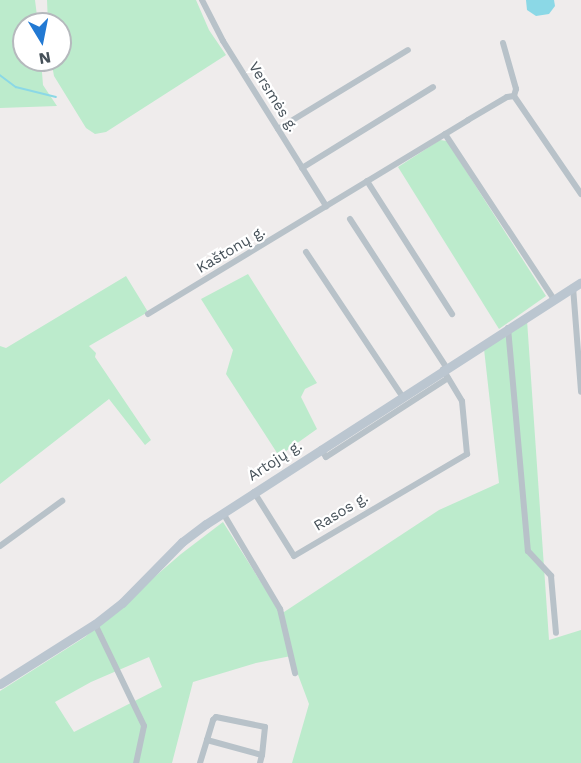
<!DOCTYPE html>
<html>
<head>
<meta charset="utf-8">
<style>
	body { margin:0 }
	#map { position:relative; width:581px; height:763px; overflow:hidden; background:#efecec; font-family:"Work Sans",sans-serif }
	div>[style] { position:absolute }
	.green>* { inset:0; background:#bcebcc }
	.water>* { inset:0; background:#8bd8e6 }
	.stream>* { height:1.5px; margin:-0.75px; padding:0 0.75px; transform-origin:0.75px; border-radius:0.75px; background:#8bd8e6 }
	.minor>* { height:6px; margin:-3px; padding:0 3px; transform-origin:3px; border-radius:3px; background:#b8c2c9 }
	.secondary>* { height:9px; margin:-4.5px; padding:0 4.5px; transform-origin:4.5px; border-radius:4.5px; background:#bbc6d0 }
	span { translate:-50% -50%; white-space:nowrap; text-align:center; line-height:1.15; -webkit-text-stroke:4.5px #fff; paint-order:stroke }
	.street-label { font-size:15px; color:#465159 }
	.north { position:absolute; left:12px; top:12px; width:60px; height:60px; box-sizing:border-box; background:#fff; border:2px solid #b5b9bd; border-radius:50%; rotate:170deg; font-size:16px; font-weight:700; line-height:24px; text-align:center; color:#465159 }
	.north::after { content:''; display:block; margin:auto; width:21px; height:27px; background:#2279d3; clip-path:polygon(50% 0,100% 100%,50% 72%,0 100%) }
</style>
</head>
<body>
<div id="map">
	<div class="green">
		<i style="clip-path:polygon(0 0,35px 0,38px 24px,24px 24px,24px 60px,41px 60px,43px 85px,57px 106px,0 108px)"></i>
		<i style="clip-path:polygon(47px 0,196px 0,209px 30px,226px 55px,106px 132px,95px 134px,86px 128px,54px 76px,51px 60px,60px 60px,60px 24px,48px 24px)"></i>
		<i style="clip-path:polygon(440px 140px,447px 141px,546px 296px,499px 329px,398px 167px)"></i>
		<i style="clip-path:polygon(248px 274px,317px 383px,305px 389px,301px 397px,317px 429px,279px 456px,226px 374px,233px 350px,201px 299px)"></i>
		<i style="clip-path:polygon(126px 276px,148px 312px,89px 346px,96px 353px,95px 357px,151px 440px,145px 445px,109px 399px,0 484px,0 346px,6px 348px)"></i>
		<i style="clip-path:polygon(evenodd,527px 320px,549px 640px,581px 630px,581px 763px,292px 763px,309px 704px,291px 656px,256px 663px,193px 682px,172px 763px,0 763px,0 691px,85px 637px,181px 554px,223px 522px,281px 614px,439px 510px,499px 483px,484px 349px,527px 320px,149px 657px,162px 687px,74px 732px,55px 702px,91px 682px,149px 657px)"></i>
	</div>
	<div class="water">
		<i style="clip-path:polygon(526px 0,554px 0,555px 6px,549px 14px,536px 16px,527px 10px)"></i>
	</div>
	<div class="stream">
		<i style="left:0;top:75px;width:20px;rotate:37deg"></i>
		<i style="left:16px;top:87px;width:41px;rotate:14deg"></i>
	</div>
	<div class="minor">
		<i style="left:202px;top:0;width:46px;rotate:62.9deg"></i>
		<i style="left:223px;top:41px;width:195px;rotate:58deg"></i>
		<i style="left:503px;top:43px;width:48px;rotate:74.2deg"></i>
		<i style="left:516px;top:89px;width:7px;rotate:106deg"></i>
		<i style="left:514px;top:96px;width:119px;rotate:55.6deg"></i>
		<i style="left:278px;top:129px;width:152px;rotate:-31.3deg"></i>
		<i style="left:445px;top:134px;width:198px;rotate:56.6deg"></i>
		<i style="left:302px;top:168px;width:154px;rotate:-31.7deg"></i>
		<i style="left:367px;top:181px;width:158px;rotate:57.4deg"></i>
		<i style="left:350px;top:219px;width:176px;rotate:57deg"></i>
		<i style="left:306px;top:252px;width:173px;rotate:56.3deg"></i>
		<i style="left:573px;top:287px;width:105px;rotate:85.6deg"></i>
		<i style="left:148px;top:314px;width:374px;rotate:-31.2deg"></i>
		<i style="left:468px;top:120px;width:45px;rotate:-30.5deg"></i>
		<i style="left:507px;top:97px;width:7px;rotate:-8deg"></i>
		<i style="left:508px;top:328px;width:224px;rotate:84.9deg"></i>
		<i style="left:528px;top:551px;width:34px;rotate:47deg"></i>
		<i style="left:551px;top:576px;width:57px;rotate:85deg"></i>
		<i style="left:321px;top:449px;width:9px;rotate:58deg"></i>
		<i style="left:326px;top:457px;width:145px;rotate:-32.9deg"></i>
		<i style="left:254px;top:492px;width:75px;rotate:58deg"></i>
		<i style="left:294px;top:556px;width:201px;rotate:-30.5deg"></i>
		<i style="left:467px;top:454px;width:53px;rotate:-95.4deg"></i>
		<i style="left:462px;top:401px;width:37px;rotate:-121deg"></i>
		<i style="left:223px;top:513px;width:112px;rotate:59.3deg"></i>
		<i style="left:280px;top:609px;width:66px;rotate:76.8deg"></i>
		<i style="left:0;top:546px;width:77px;rotate:-36deg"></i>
		<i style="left:95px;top:624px;width:113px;rotate:64.3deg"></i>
		<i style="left:144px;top:726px;width:38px;rotate:102deg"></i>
		<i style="left:207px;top:740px;width:21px;rotate:-73deg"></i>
		<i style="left:213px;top:720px;width:4px;rotate:-45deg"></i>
		<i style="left:216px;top:717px;width:50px;rotate:11.5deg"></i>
		<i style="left:265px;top:727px;width:28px;rotate:96deg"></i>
		<i style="left:200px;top:763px;width:24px;rotate:-73deg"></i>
		<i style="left:207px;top:740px;width:57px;rotate:15.3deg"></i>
		<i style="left:262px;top:755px;width:8px;rotate:104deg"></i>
	</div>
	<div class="secondary">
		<i style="left:0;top:684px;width:112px;rotate:-32.3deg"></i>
		<i style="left:95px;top:624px;width:34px;rotate:-38deg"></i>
		<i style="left:122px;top:603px;width:86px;rotate:-45.5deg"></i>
		<i style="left:182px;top:542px;width:30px;rotate:-37deg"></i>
		<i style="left:206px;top:524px;width:446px;rotate:-32.8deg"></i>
	</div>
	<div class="street-label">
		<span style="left:273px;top:97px;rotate:58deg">Versmės g.</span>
		<span style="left:231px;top:250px;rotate:-31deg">Kaštonų g.</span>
		<span style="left:275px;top:461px;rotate:-33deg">Artojų g.</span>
		<span style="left:341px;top:512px;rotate:-31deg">Rasos g.</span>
	</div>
	<div class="north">N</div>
</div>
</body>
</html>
